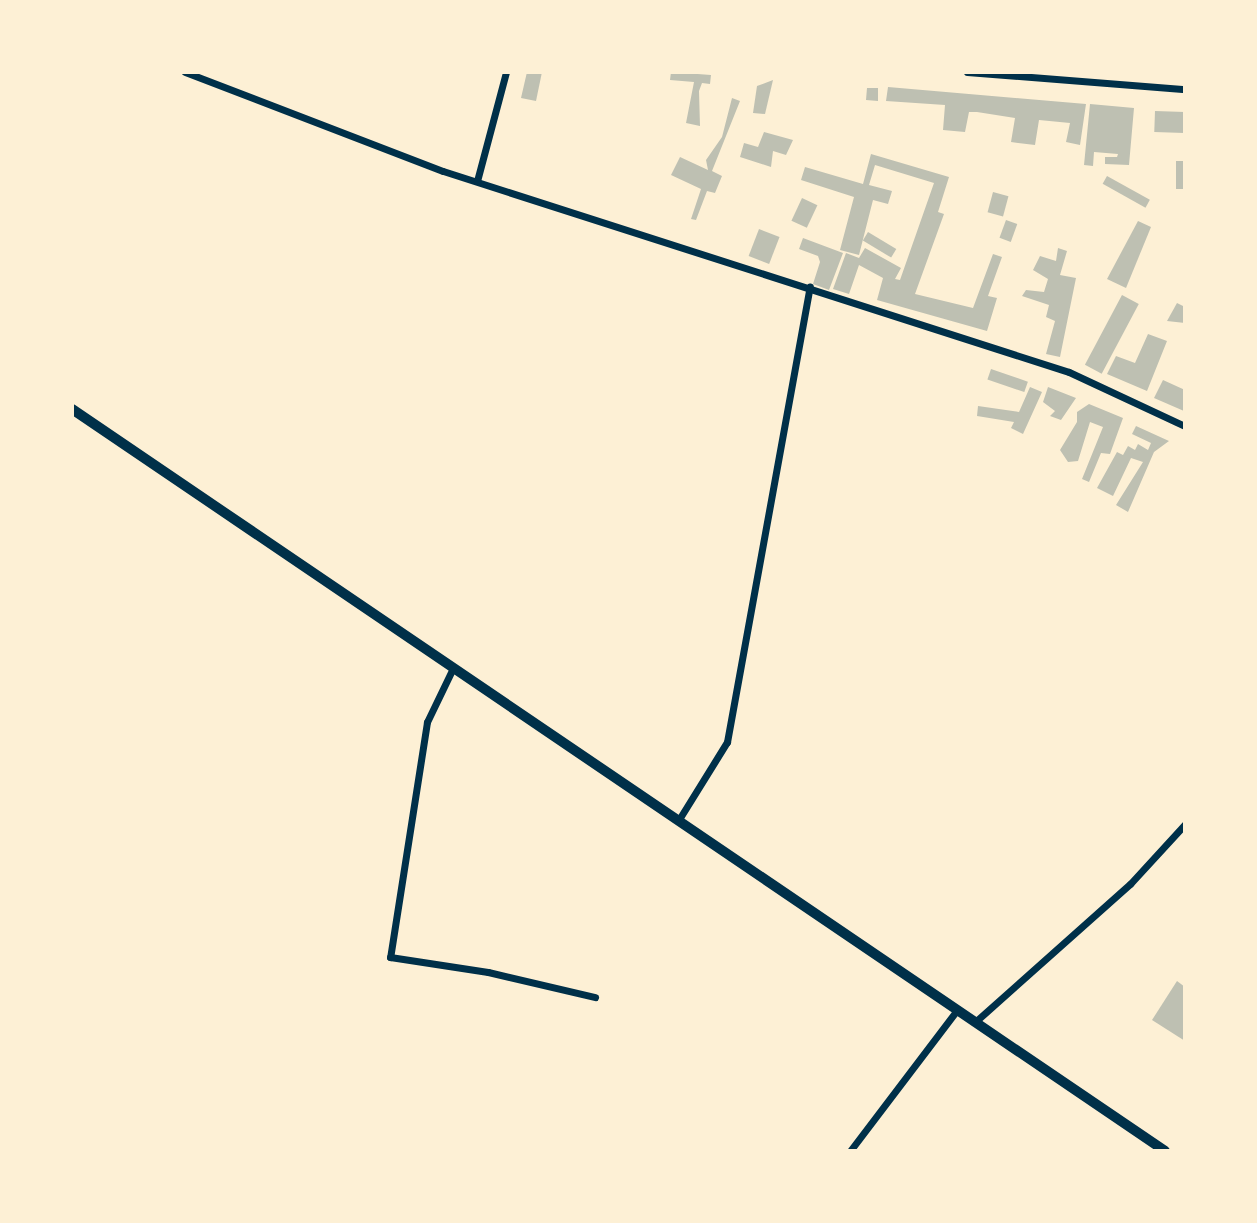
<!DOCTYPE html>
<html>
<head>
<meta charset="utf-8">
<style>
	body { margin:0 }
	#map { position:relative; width:1257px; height:1223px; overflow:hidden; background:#fdf0d5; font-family:"Fira Sans Condensed",sans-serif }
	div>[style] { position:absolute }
	.building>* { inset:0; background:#bec0b2; transform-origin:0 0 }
	.minor>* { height:7px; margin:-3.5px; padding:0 3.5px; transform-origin:3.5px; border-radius:3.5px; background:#003049 }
	.primary>* { height:10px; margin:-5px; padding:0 5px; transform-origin:5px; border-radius:5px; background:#003049 }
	span { translate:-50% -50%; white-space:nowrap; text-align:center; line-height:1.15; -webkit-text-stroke:7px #fdf0d5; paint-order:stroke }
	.frame { position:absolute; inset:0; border:74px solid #fdf0d5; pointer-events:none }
</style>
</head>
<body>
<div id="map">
	<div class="building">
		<i style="clip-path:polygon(527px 72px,542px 72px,536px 101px,521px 98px)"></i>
		<i style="clip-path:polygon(671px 72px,711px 75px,710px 84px,702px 83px,699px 91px,700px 126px,686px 123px,694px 82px,670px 80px)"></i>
		<i style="clip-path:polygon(773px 80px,765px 114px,753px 113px,757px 86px)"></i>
		<i style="clip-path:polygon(888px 87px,1086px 104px,1080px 145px,1066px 142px,1070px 123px,1039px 120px,1035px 145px,1011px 142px,1015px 118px,977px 112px,969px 112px,965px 132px,943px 130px,945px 105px,886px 101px)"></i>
		<i style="clip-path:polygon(867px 88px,878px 88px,878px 101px,866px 100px)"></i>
		<i style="clip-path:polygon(732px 98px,740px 101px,712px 171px,722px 176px,715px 193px,707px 191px,696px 220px,691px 219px,701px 189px,671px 175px,680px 157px,708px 170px,706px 160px,722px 137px)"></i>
		<i style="clip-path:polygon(1090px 104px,1134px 108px,1129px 165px,1105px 164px,1105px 157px,1117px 157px,1118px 154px,1094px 152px,1093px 166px,1084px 165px)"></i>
		<i style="left:1155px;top:111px;width:30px;height:21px;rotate:2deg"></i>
		<i style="clip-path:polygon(764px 132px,793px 140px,786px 155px,773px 151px,771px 167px,740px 157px,744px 143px,758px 147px)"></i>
		<i style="clip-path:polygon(871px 154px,949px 177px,938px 212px,944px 214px,915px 294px,973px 308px,993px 254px,1002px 257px,988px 296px,997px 298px,987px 331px,877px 300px,883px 278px,859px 265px,849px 294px,833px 289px,846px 253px,859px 258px,865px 248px,901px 268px,895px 279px,900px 280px,934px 183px,875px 165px,869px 185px,892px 191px,888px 204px,873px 200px,859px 255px,840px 250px,854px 197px,801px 180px,805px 167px,863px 184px)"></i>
		<i style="left:1176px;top:161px;width:9px;height:28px"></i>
		<i style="left:1107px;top:176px;width:49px;height:9px;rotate:29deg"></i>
		<i style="left:993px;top:192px;width:16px;height:21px;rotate:15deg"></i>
		<i style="left:802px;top:198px;width:17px;height:25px;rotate:25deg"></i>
		<i style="left:1006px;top:220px;width:12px;height:19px;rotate:20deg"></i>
		<i style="clip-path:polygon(1138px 221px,1151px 227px,1126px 288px,1107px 279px)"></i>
		<i style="left:759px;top:229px;width:22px;height:29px;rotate:21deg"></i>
		<i style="left:868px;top:232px;width:33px;height:10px;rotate:31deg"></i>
		<i style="clip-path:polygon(803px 238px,843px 253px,829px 290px,813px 284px,820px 262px,818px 256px,799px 249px)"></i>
		<i style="clip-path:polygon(1058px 248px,1067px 251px,1060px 275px,1076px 278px,1060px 357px,1046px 354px,1055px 321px,1046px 317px,1049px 305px,1022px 296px,1026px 290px,1044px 292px,1048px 279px,1033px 270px,1040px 256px,1056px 261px)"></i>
		<i style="left:1122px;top:295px;width:19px;height:79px;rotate:28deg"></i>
		<i style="clip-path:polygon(1177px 303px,1185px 307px,1185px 323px,1167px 321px)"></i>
		<i style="clip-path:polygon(1148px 334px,1167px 341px,1147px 391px,1107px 374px,1116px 356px,1135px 363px)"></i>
		<i style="left:991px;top:369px;width:39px;height:11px;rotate:19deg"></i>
		<i style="clip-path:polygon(1163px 380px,1185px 390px,1184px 411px,1154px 398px)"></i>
		<i style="clip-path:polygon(1030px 387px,1042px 392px,1023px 434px,1011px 428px,1014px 422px,977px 416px,978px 406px,1019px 412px)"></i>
		<i style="clip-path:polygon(1048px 387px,1076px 398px,1061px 420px,1050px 416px,1055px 411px,1043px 402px)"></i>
		<i style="clip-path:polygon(1089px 404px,1123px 418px,1110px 454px,1101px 453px,1089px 482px,1082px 479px,1103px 427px,1090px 422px,1078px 461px,1068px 462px,1060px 450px,1077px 422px,1077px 412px)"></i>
		<i style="clip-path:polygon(1136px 426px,1169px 441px,1154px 452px,1128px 512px,1116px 505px,1143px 462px,1131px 458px,1113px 496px,1097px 488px,1117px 452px,1123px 455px,1128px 446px,1135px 450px,1138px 444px,1148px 450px,1151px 443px,1132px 434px)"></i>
		<i style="clip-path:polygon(1177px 981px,1185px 987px,1185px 1041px,1152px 1020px)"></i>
	</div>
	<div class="minor">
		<i style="left:185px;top:72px;width:276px;rotate:21deg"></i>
		<i style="left:443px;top:171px;width:657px;rotate:17.8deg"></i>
		<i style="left:1069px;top:372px;width:128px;rotate:25deg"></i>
		<i style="left:967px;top:72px;width:219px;rotate:4.5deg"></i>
		<i style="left:477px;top:181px;width:113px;rotate:-75.1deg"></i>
		<i style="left:453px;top:668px;width:60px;rotate:115.7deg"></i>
		<i style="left:427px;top:722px;width:238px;rotate:98.9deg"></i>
		<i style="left:390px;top:957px;width:99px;rotate:8.7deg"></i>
		<i style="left:488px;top:972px;width:110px;rotate:13.2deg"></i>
		<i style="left:678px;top:821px;width:93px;rotate:-58.2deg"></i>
		<i style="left:727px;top:742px;width:463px;rotate:-79.7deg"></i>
		<i style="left:975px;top:1022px;width:208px;rotate:-41.7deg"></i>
		<i style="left:1130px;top:884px;width:81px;rotate:-47.5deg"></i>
		<i style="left:850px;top:1151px;width:177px;rotate:-52.8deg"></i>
	</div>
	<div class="primary">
		<i style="left:72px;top:409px;width:1321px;rotate:34.17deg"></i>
	</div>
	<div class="frame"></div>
</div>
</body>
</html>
